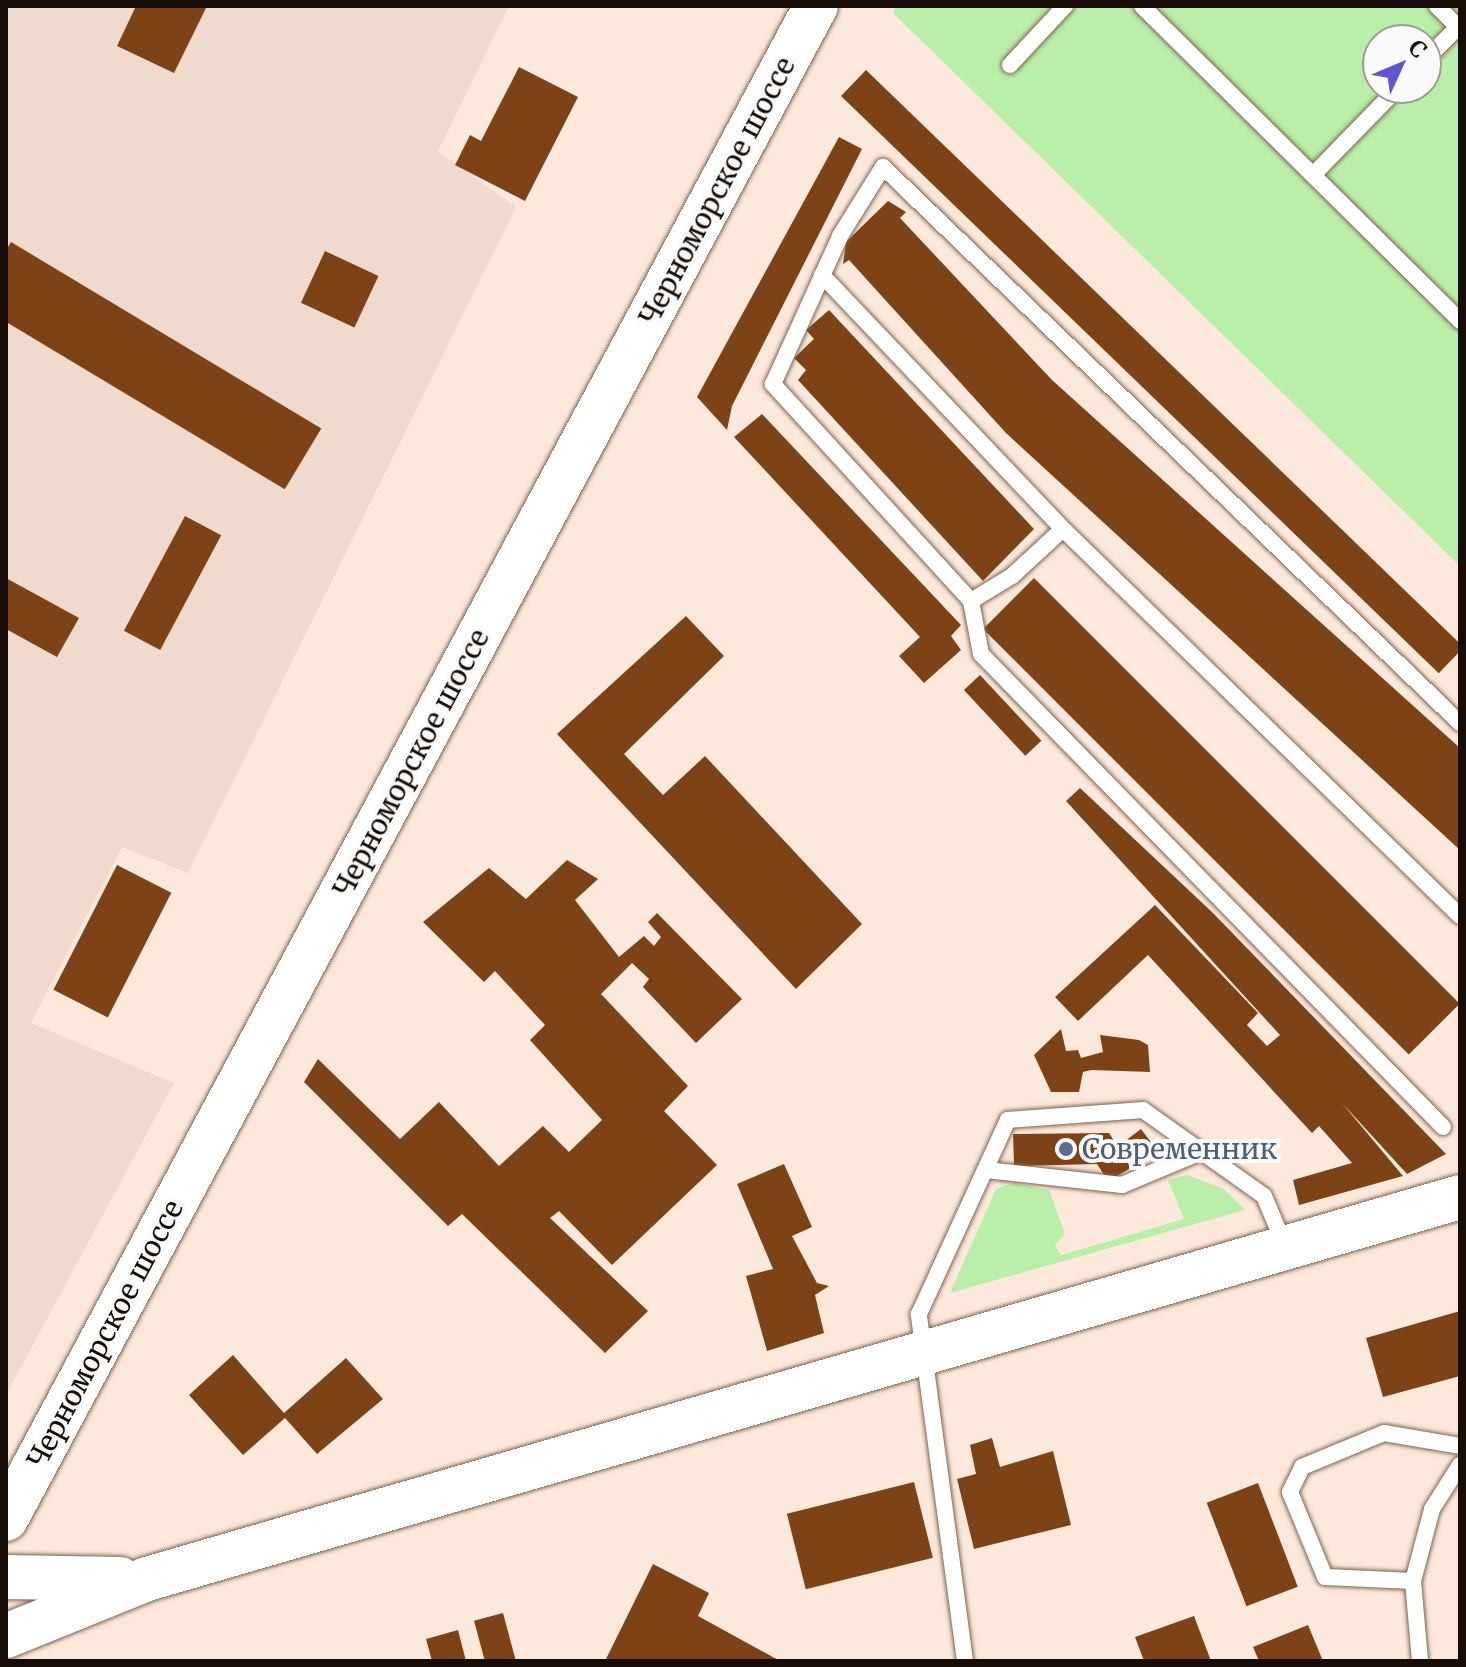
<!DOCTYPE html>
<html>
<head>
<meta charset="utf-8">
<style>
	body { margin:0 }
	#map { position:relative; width:1466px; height:1667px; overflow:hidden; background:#fde9db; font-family:Merriweather,serif }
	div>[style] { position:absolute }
	.industrial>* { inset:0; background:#f0dacd }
	.green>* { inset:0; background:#b9efa8 }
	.building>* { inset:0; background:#7d4216; transform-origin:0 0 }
	.roads { filter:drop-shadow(0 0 2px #7f624f) drop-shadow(0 0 2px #7f624f) }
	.service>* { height:16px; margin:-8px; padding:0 8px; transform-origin:8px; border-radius:8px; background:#fff }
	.secondary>* { height:44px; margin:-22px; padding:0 22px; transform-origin:22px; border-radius:22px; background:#fff }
	.dots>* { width:22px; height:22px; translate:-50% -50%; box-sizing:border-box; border:4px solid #fafafa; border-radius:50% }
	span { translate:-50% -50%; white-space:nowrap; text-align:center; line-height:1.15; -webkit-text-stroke:8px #fafafa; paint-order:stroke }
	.street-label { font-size:28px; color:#180d06 }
	.service-label { font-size:28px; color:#4e5e75 }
	.left { translate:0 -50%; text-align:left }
	.frame { position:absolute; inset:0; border:8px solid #180d06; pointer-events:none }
	.north { position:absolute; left:1362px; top:24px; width:80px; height:80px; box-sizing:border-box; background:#fafafa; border:2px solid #a09b98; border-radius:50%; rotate:46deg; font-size:22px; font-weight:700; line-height:32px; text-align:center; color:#180d06 }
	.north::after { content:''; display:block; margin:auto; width:28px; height:36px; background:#5e57cf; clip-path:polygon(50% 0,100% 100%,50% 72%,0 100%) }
</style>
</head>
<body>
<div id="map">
	<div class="industrial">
		<i style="clip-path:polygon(6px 6px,509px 6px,438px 151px,516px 207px,188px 873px,122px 847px,31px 1023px,174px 1083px,6px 1395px)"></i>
	</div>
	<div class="green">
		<i style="clip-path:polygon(evenodd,896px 6px,1460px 6px,1460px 566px,893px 13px,896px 6px,1378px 40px,1426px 40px,1426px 88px,1378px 88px,1378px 40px)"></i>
		<i style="clip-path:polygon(1187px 1175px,1224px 1189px,1245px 1210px,950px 1293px,996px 1189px,1014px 1183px,1049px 1190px,1065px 1234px,1055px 1245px,1061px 1255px,1184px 1219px,1168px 1180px)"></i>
	</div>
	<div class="building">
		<i style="clip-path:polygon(136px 6px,207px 6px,174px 73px,117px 46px)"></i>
		<i style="clip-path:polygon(519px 67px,578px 97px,525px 201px,455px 165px,470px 135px,481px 141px)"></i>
		<i style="left:866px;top:70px;width:831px;height:36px;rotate:44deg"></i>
		<i style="clip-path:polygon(839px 137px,862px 149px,732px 406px,727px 430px,697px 397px)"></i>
		<i style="clip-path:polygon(888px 201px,906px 212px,900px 218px,1052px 380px,1460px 748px,1460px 850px,1006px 433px,849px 260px,843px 264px,846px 242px)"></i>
		<i style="left:11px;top:242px;width:362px;height:71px;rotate:31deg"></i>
		<i style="left:325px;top:251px;width:59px;height:57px;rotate:25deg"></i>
		<i style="clip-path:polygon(829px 310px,1034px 529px,983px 581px,798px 380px,806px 370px,794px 358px,814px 339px,806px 330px)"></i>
		<i style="clip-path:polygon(762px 414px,961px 625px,951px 636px,961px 650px,924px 683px,899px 656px,920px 637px,734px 437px)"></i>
		<i style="left:185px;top:516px;width:41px;height:130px;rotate:28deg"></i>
		<i style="clip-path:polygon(6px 578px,79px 618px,57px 657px,6px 629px)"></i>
		<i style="left:1034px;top:578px;width:602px;height:72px;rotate:45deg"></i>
		<i style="clip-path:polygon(686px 616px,724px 656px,624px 754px,663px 795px,705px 756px,862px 924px,796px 989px,557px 734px)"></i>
		<i style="left:980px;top:675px;width:90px;height:22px;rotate:47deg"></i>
		<i style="clip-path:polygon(1080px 788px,1213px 913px,1446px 1154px,1407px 1174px,1342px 1103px,1403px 1176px,1299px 1205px,1293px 1180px,1352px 1163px,1319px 1126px,1312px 1133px,1148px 955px,1078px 1021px,1055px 997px,1155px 905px,1258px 1013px,1247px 1025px,1267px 1046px,1280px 1035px,1066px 801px)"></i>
		<i style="clip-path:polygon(567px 860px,598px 879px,575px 900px,619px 957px,644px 936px,654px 946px,661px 937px,648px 922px,657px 913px,742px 999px,696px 1043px,643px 987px,649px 979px,632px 963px,601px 994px,688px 1086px,664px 1111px,717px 1165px,612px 1265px,559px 1211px,550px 1218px,648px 1311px,605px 1353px,462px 1214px,448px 1226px,304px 1082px,318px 1059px,400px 1139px,439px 1102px,499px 1166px,543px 1126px,569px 1152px,602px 1120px,530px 1040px,545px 1025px,495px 971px,484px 982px,423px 922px,489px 868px,526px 899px)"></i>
		<i style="left:117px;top:865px;width:61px;height:140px;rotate:27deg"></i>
		<i style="clip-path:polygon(1061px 1029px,1066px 1051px,1078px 1050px,1081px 1058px,1103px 1052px,1100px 1035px,1139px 1040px,1148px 1045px,1150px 1072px,1091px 1070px,1083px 1072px,1079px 1092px,1051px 1092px,1034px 1055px)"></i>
		<i style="left:1141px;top:1129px;width:21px;height:28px;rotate:53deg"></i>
		<i style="clip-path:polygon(1109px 1133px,1131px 1168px,1108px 1181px,1097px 1164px,1014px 1166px,1013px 1134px)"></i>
		<i style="clip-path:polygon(784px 1164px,812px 1227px,792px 1236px,817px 1283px,829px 1286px,815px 1295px,824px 1333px,767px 1351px,746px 1276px,773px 1269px,737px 1184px)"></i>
		<i style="clip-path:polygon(1460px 1311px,1460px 1376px,1383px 1397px,1366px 1338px)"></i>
		<i style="clip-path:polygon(233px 1355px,284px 1413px,346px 1358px,383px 1399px,317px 1454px,285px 1418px,243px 1455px,189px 1395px)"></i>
		<i style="clip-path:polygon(992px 1438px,1000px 1467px,1053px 1451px,1071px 1525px,974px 1549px,957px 1479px,976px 1474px,970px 1445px)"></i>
		<i style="left:914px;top:1482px;width:78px;height:131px;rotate:76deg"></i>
		<i style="left:1258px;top:1483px;width:111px;height:55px;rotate:69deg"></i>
		<i style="clip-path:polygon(653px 1564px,709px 1593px,698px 1616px,780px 1661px,605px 1661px)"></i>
		<i style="left:503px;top:1613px;width:48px;height:30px;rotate:75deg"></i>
		<i style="clip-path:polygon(1194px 1616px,1211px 1661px,1144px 1661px,1135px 1637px)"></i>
		<i style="clip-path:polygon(1308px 1625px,1323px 1661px,1259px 1661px,1253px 1647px)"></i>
		<i style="clip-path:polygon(458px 1630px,466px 1661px,432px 1661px,426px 1639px)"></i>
	</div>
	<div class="roads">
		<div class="service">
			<i style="left:1142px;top:6px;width:448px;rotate:44.7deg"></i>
			<i style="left:1437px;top:6px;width:33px;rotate:45deg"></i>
			<i style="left:1426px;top:59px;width:48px;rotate:-45deg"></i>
			<i style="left:1010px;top:65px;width:81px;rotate:-47deg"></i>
			<i style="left:1313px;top:175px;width:122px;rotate:-45.7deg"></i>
			<i style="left:822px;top:275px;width:350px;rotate:46.5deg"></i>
			<i style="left:1063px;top:529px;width:554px;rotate:44.27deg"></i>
			<i style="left:971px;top:601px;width:48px;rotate:-31.4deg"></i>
			<i style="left:1012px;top:576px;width:69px;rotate:-42.7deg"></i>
			<i style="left:1443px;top:1127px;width:661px;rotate:-134.33deg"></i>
			<i style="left:981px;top:654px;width:54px;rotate:-100.7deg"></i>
			<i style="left:971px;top:601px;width:294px;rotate:-132.4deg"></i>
			<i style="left:773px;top:384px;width:162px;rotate:-65.6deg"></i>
			<i style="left:840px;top:236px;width:81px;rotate:-58.1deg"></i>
			<i style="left:883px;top:167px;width:801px;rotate:43.94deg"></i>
			<i style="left:986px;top:1170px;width:137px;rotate:6.3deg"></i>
			<i style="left:1122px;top:1185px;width:86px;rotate:-22.7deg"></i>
			<i style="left:1413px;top:1581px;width:88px;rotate:-177.4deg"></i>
			<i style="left:1325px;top:1577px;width:92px;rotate:-112.4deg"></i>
			<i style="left:1290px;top:1492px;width:28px;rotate:-64deg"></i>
			<i style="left:1302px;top:1467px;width:89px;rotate:-22.5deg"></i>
			<i style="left:1384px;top:1433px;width:77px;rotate:9.7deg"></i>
			<i style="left:965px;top:1661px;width:350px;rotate:-97.6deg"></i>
			<i style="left:919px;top:1314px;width:213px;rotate:-65.4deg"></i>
			<i style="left:1008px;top:1120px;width:135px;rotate:-4.2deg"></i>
			<i style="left:1143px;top:1110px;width:148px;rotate:35.4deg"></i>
			<i style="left:1264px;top:1196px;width:54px;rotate:67.2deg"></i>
			<i style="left:1420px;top:1661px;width:80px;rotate:-95deg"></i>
			<i style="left:1413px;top:1581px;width:74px;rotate:-75.2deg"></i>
			<i style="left:1432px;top:1509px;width:52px;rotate:-57.5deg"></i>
		</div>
		<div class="secondary">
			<i style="left:6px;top:1519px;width:1716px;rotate:-61.84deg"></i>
			<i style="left:6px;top:1577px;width:114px;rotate:1deg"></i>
			<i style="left:6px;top:1636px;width:152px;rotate:-22deg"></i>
			<i style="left:147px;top:1579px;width:1367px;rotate:-16.22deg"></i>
		</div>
	</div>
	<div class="dots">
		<i style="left:1066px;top:1149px;background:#5c6f8a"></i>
	</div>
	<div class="street-label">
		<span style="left:717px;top:191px;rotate:-62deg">Черноморское шоссе</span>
		<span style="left:411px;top:763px;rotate:-62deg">Черноморское шоссе</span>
		<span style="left:105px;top:1334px;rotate:-62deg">Черноморское шоссе</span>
	</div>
	<div class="service-label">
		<span class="left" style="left:1082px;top:1149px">Современник</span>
	</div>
	<div class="frame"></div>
	<div class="north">С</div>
</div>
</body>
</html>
